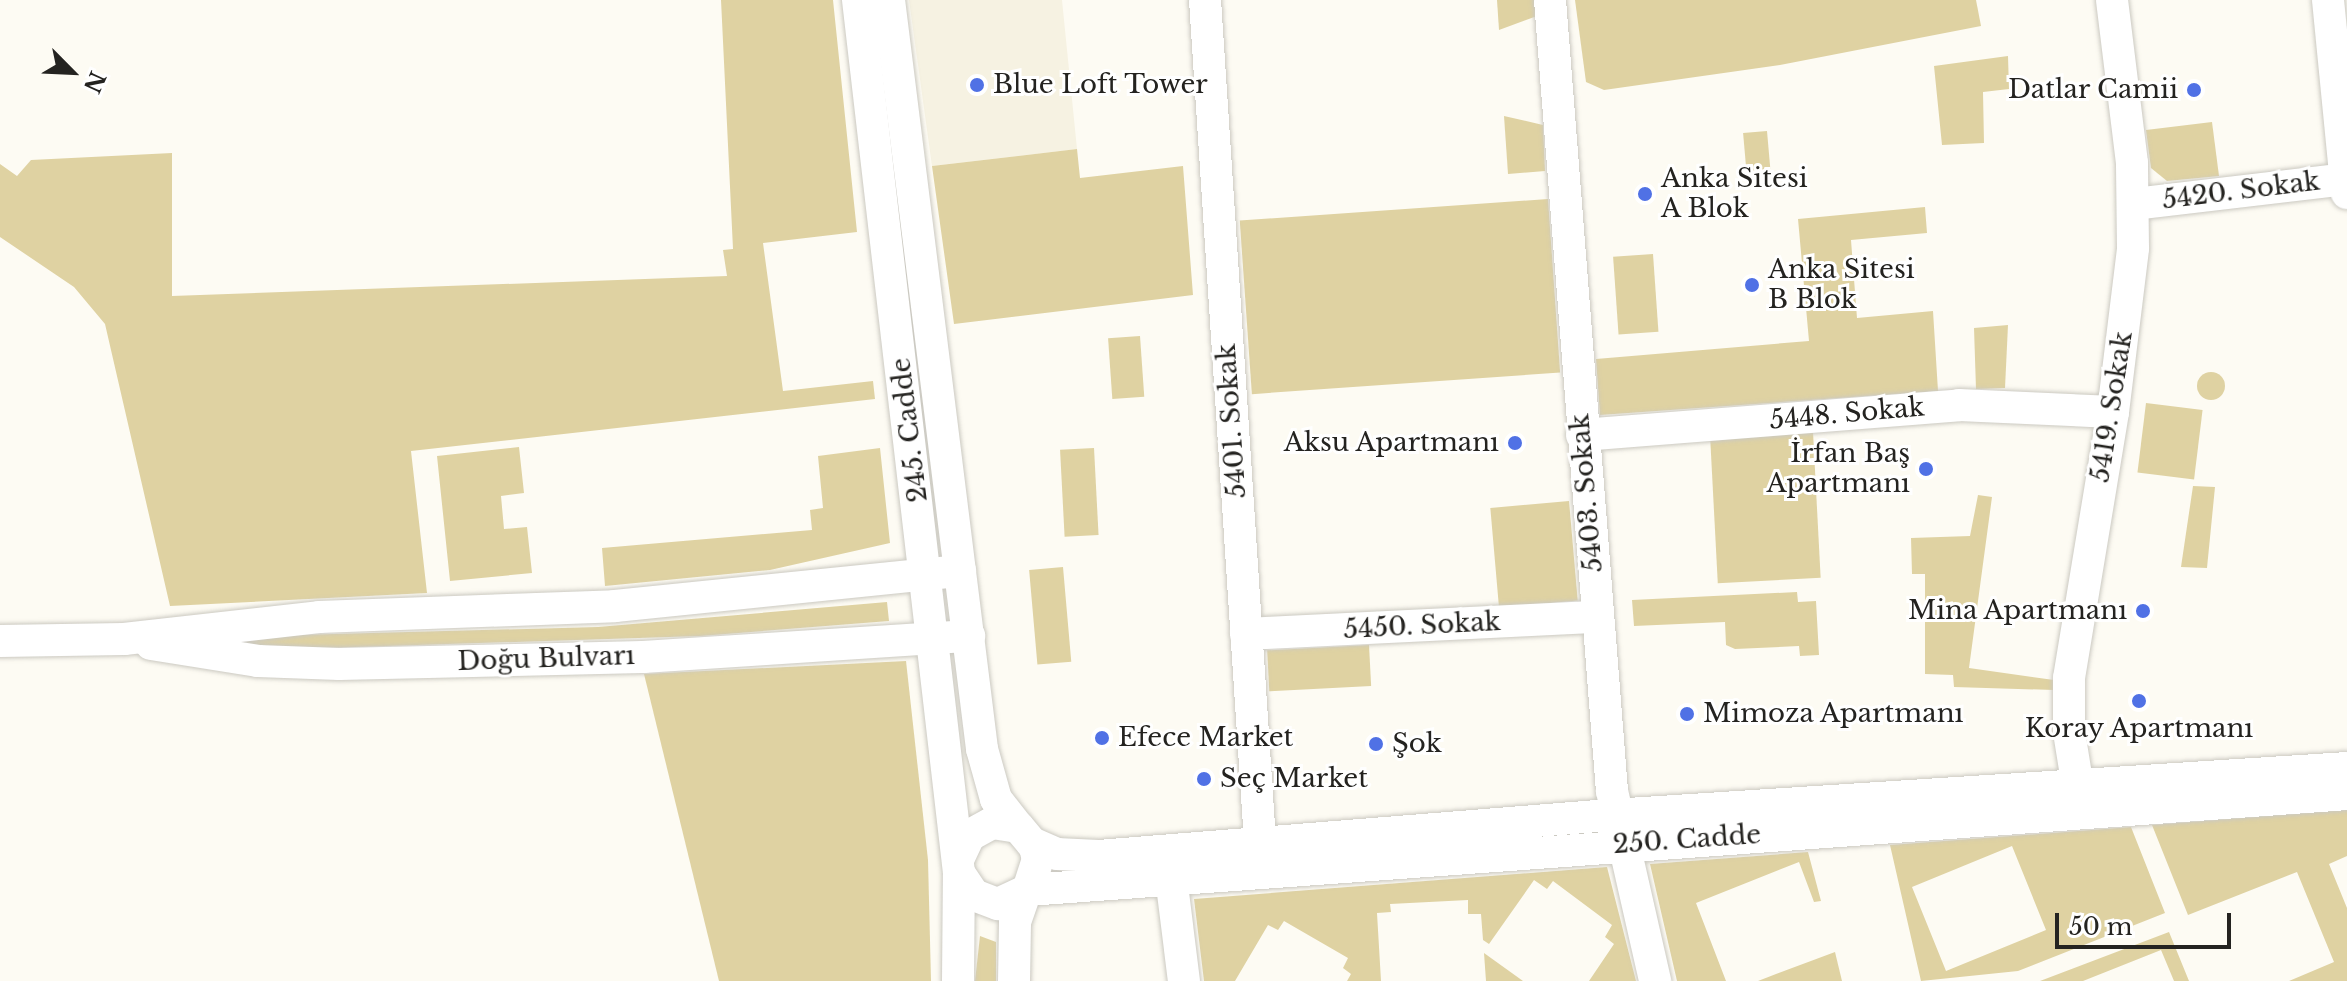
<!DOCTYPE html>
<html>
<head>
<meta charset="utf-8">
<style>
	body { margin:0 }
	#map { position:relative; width:2347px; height:981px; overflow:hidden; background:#fdfbf3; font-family:"Libre Baskerville",serif }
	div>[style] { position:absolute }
	.built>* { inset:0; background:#f6f2e2 }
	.green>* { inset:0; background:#dfd2a2; transform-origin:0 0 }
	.round { border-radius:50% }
	.roads { filter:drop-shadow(0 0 2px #cbc9c1) drop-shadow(0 0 2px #cbc9c1) }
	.minor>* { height:32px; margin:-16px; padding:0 16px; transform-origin:16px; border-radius:16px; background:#fff }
	.dots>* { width:22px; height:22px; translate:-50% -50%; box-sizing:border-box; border:4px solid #fff; border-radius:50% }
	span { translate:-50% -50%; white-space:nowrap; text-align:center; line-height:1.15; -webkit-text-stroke:6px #fff; paint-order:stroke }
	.poi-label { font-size:26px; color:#242320 }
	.left { translate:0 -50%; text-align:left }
	.right { translate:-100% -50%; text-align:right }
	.street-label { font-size:26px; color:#242320 }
	.north { position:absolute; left:32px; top:32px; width:80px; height:80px; -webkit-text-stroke:6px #fff; paint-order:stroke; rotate:114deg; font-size:22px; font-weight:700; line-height:32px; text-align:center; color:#242320 }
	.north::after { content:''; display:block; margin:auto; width:28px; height:36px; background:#242320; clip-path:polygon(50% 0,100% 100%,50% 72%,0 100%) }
	.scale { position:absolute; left:2055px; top:913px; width:176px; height:36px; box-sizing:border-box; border:4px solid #242320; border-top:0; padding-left:10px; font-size:24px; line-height:28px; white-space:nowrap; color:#242320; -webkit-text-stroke:6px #fff; paint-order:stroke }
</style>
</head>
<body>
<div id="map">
	<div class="built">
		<i style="clip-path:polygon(909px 0,1062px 0,1077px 149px,932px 166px)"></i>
	</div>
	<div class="green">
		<i style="clip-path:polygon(721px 0,833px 0,857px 232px,763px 243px,783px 391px,873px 381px,875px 399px,411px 451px,427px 593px,170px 606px,105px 324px,74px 287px,0 237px,0 164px,17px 176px,31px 160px,172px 153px,172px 296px,727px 276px,723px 250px,733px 249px)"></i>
		<i style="clip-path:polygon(1497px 0,1536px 0,1537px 16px,1499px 30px)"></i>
		<i style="clip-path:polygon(1575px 0,1976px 0,1981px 26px,1780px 65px,1604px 90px,1586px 82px)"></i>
		<i style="clip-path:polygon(2008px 56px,2009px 89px,1983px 92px,1984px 143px,1942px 145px,1934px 66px)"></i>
		<i style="clip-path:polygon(1504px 116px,1543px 125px,1545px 171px,1508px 174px)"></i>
		<i style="clip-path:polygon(2212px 122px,2219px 176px,2167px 181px,2151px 168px,2146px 130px)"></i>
		<i style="left:1767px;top:131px;width:38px;height:24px;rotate:85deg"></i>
		<i style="clip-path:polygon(1077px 149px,1080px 178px,1183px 166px,1193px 295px,954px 324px,932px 166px)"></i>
		<i style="left:1548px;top:199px;width:174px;height:309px;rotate:86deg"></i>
		<i style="clip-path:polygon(1925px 207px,1927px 233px,1851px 240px,1857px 318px,1933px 311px,1938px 391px,1600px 415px,1596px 359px,1809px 341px,1798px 219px)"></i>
		<i style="left:1653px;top:254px;width:78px;height:40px;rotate:86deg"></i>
		<i style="clip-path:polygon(2008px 325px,2005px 388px,1976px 389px,1974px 328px)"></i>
		<i style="left:1140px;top:336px;width:61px;height:32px;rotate:86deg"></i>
		<i class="round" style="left:2197px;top:372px;width:28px;height:28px"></i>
		<i style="left:2146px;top:403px;width:57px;height:70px;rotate:7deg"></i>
		<i style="left:1813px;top:432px;width:146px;height:103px;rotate:87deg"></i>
		<i style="clip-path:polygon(519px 447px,524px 493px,501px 496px,504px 529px,527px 527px,532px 573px,450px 581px,437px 456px)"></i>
		<i style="clip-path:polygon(880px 448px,890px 543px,770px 570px,605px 586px,602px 548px,812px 530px,810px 510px,823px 508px,818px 456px)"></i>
		<i style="left:1094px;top:448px;width:87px;height:34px;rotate:87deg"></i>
		<i style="clip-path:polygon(2193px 486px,2215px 487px,2207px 568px,2181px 567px)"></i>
		<i style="clip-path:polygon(1978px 495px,1992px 497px,1969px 668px,2054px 680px,2054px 690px,1954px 687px,1953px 675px,1925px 674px,1925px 574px,1912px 574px,1911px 538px,1970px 536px)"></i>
		<i style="left:1569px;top:501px;width:100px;height:79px;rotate:85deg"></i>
		<i style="left:1063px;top:567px;width:95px;height:34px;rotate:85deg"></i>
		<i style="clip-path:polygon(1797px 592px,1798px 602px,1816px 601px,1819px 655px,1800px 656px,1799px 646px,1735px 649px,1726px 645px,1725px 622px,1634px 626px,1632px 600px)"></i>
		<i style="clip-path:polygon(887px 602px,889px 621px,700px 636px,293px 649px,247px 644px,247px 639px,259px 636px,598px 627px)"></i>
		<i style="left:1369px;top:645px;width:41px;height:102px;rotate:87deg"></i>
		<i style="clip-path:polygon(906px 661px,928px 860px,931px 981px,719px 981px,644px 674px)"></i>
		<i style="clip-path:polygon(2347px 810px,2347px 856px,2329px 864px,2347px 908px,2347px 981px,2289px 981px,2334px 962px,2297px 872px,2188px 915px,2152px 825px)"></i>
		<i style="clip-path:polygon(evenodd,2131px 827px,2165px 913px,2018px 971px,1921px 981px,1890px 845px,2131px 827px,2012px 846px,2046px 930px,1946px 971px,1912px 887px,2012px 846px)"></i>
		<i style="clip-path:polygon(1808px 852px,1821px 901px,1814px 902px,1799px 862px,1696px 903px,1726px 981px,1677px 981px,1650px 864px)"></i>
		<i style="clip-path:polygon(1607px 867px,1636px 981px,1589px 981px,1614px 944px,1605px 937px,1612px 925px,1553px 881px,1547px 889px,1534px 880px,1489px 944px,1483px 940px,1481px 914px,1468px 914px,1468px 900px,1390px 904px,1391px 912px,1377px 913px,1381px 981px,1347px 981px,1351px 974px,1343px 968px,1348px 958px,1284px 921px,1278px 930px,1268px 925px,1235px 981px,1204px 981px,1194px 899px)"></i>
		<i style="clip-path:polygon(2169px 932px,2189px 981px,2174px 981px,2161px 950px,2083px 981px,2040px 981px)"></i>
		<i style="clip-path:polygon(980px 936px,996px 942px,996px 981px,975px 981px)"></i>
		<i style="clip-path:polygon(1835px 952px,1842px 981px,1758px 981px,1776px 974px)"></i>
		<i style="clip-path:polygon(1484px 953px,1523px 981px,1486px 981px)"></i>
	</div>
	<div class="roads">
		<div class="minor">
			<i style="left:858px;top:0;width:879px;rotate:83.4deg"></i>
			<i style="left:959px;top:873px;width:27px;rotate:56deg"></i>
			<i style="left:974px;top:895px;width:26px;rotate:21deg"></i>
			<i style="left:998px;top:904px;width:33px;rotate:-25deg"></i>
			<i style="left:1028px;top:890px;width:32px;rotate:-72deg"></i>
			<i style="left:1038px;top:860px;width:13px;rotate:-103deg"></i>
			<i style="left:1035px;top:847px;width:26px;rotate:-130deg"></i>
			<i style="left:1018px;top:827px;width:26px;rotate:-171deg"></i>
			<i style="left:992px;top:823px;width:26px;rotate:151deg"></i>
			<i style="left:969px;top:836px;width:26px;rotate:115deg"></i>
			<i style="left:889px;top:0;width:755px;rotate:82.92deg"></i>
			<i style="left:982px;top:749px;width:52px;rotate:74.4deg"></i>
			<i style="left:996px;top:799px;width:36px;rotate:52deg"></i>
			<i style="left:1205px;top:0;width:844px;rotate:86.26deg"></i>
			<i style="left:1550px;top:0;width:793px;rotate:85.52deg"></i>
			<i style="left:1612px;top:791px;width:195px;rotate:77.2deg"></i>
			<i style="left:2328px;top:0;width:194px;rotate:84.4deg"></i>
			<i style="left:2134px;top:204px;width:214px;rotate:-6.7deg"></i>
			<i style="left:1582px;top:435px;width:378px;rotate:-4.5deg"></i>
			<i style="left:1959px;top:405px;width:154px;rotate:2.6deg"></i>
			<i style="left:1246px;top:634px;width:351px;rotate:-2.8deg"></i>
			<i style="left:0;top:641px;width:124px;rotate:-0.9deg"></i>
			<i style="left:124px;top:639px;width:196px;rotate:-6.4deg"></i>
			<i style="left:319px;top:617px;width:296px;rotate:-2.1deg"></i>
			<i style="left:615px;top:606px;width:347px;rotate:-5.8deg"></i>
			<i style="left:151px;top:644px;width:108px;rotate:9deg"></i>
			<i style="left:258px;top:661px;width:81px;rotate:2.1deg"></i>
			<i style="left:339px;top:664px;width:304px;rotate:-1.3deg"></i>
			<i style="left:643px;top:657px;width:327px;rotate:-3.7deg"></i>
			<i style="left:2081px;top:806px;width:75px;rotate:-99.2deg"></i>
			<i style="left:2069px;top:732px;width:54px;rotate:-90deg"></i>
			<i style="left:2069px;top:678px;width:270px;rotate:-80.6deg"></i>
			<i style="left:2113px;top:412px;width:165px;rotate:-83deg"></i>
			<i style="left:2133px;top:248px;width:85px;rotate:-90.7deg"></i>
			<i style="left:2132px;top:163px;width:164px;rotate:-97deg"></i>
			<i style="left:1032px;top:843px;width:27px;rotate:24deg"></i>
			<i style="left:1057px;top:854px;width:41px;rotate:2.8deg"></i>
			<i style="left:1098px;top:856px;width:501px;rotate:-4.58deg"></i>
			<i style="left:1597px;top:816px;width:752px;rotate:-3.66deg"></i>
			<i style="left:1171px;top:877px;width:105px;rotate:82.9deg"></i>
			<i style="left:1028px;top:890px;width:1322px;rotate:-4.16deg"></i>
			<i style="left:958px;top:981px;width:108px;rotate:-89.5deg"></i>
			<i style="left:1014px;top:981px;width:59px;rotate:-89deg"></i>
			<i style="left:1015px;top:922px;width:31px;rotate:-71deg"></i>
		</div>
	</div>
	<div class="dots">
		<i style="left:977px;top:85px;background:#5071e5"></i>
		<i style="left:2194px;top:90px;background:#5071e5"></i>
		<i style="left:1645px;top:194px;background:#5071e5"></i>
		<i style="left:1752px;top:285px;background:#5071e5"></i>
		<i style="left:1515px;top:443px;background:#5071e5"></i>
		<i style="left:1926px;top:469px;background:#5071e5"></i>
		<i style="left:2143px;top:611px;background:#5071e5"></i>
		<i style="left:2139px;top:701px;background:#5071e5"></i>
		<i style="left:1687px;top:714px;background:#5071e5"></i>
		<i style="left:1102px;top:738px;background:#5071e5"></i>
		<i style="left:1376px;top:744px;background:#5071e5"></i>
		<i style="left:1204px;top:779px;background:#5071e5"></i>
	</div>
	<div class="poi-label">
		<span class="left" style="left:993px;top:85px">Blue Loft Tower</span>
		<span class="right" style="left:2178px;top:90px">Datlar Camii</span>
		<span class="left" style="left:1661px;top:194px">Anka Sitesi<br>A Blok</span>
		<span class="left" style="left:1768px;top:285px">Anka Sitesi<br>B Blok</span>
		<span class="right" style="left:1499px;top:443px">Aksu Apartmanı</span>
		<span class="right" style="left:1910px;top:469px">İrfan Baş<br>Apartmanı</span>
		<span class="right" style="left:2127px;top:611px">Mina Apartmanı</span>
		<span class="left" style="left:1703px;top:714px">Mimoza Apartmanı</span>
		<span style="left:2139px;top:729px">Koray Apartmanı</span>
		<span class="left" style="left:1118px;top:738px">Efece Market</span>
		<span class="left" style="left:1392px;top:744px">Şok</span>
		<span class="left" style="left:1220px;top:779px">Seç Market</span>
	</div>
	<div class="street-label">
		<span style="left:2241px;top:191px;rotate:-7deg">5420. Sokak</span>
		<span style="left:2112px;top:407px;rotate:-81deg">5419. Sokak</span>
		<span style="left:1847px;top:414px;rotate:-5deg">5448. Sokak</span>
		<span style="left:1232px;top:421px;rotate:-94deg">5401. Sokak</span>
		<span style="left:910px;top:430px;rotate:-97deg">245. Cadde</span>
		<span style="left:1587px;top:493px;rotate:-95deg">5403. Sokak</span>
		<span style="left:1422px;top:626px;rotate:-3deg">5450. Sokak</span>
		<span style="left:546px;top:659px;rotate:-2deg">Doğu Bulvarı</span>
		<span style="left:1687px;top:840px;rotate:-4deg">250. Cadde</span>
	</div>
	<div class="north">N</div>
	<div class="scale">50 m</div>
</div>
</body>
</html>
